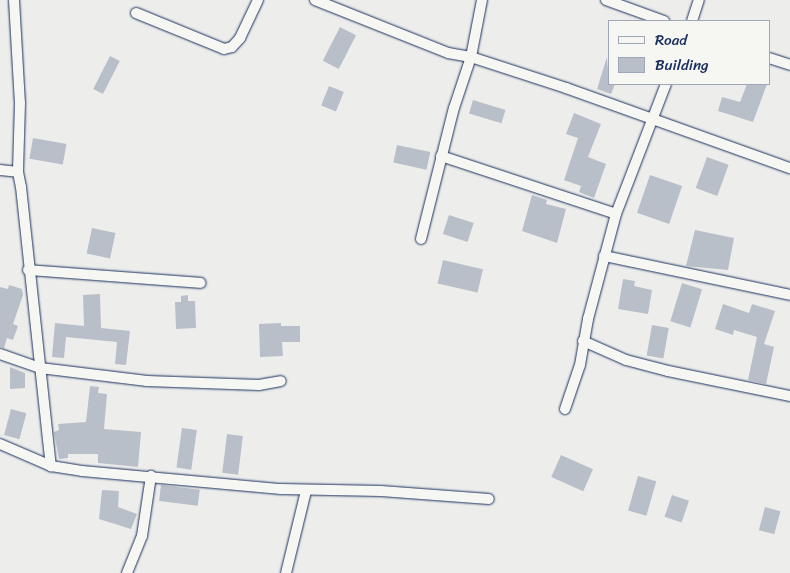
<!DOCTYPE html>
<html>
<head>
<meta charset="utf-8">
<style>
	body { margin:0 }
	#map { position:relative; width:790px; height:573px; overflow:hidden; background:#edeeec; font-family:Sriracha,sans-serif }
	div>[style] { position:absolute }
	.building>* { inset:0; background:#b9bfc8; transform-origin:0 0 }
	.roads { filter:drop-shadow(0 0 1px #1b2f5e) drop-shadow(0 0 1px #1b2f5e) }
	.minor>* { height:10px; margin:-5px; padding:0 5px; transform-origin:5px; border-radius:5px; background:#f6f6f2 }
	span { translate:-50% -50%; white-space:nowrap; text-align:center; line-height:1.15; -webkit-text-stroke:4px #f6f6f2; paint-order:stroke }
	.legend { position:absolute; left:608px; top:20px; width:162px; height:65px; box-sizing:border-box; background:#f6f6f2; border:1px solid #9ea6b7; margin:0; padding:6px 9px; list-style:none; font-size:15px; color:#1b2f5e }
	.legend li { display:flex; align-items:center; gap:10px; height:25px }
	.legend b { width:25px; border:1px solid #9ea6b7 }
</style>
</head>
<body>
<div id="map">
	<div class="building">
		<i style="left:340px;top:27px;width:18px;height:38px;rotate:27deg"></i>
		<i style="left:110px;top:56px;width:11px;height:37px;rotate:27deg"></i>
		<i style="clip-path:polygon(607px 57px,609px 84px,615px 84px,611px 94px,597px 89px)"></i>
		<i style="clip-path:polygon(747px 84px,767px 84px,753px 122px,718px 111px,722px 97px,740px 102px)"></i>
		<i style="left:329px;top:86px;width:16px;height:21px;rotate:22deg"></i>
		<i style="left:473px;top:100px;width:34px;height:14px;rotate:17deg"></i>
		<i style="clip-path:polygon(574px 113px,601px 124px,588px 157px,606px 164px,594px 198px,579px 192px,581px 186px,564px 180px,578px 138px,566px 134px)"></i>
		<i style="left:33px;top:138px;width:34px;height:21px;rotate:10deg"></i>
		<i style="left:397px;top:145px;width:34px;height:18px;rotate:12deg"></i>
		<i style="left:707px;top:157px;width:23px;height:33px;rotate:20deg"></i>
		<i style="left:650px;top:175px;width:34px;height:40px;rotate:19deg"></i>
		<i style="clip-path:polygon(532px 195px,547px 200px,546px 204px,566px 209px,557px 243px,522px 231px)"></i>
		<i style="left:449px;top:215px;width:26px;height:20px;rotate:18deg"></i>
		<i style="left:92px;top:228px;width:24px;height:26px;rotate:12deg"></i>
		<i style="clip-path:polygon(695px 230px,734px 238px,728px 270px,686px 266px)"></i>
		<i style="left:443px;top:260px;width:41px;height:24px;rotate:13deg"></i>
		<i style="clip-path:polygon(623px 279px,635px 281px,634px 286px,652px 290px,648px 314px,618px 309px)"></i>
		<i style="left:682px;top:283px;width:21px;height:40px;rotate:17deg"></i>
		<i style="clip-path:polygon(9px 285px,22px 289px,23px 295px,13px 324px,18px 326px,13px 340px,7px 338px,4px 348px,0 347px,0 287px,8px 289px)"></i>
		<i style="clip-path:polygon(100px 294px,101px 328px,130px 331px,126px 365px,115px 364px,117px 342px,66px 337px,64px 358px,52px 357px,55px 323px,84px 326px,83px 295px)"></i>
		<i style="clip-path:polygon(188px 295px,188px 301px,195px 301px,196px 328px,176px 329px,175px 302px,181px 302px,181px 296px)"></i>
		<i style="clip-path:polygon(723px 304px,749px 313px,752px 304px,775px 311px,764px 344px,774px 347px,766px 384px,748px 380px,757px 337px,734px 330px,733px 335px,715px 329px)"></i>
		<i style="clip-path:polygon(281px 323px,281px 326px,300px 326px,300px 342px,282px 342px,283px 356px,260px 357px,259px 324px)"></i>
		<i style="left:652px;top:325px;width:17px;height:31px;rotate:10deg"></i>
		<i style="clip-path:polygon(10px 367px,25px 373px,25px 388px,10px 389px)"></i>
		<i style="clip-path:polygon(90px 386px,99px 387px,98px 393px,107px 394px,104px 429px,141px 432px,138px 467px,98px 463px,98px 454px,68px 454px,68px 458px,59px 459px,54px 432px,59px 430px,58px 424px,86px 422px)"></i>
		<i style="left:11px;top:409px;width:16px;height:27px;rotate:15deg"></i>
		<i style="left:182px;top:428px;width:15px;height:40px;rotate:8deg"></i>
		<i style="left:227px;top:434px;width:16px;height:39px;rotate:7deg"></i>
		<i style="left:561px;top:455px;width:35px;height:24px;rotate:24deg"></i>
		<i style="left:638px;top:476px;width:19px;height:36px;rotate:16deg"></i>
		<i style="left:161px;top:485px;width:39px;height:16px;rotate:7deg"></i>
		<i style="clip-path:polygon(102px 490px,119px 491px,118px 507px,137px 514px,131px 529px,99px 519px)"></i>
		<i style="left:672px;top:495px;width:18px;height:23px;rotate:19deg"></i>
		<i style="left:765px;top:507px;width:16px;height:24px;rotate:15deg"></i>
	</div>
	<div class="roads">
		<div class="minor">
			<i style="left:14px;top:0;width:103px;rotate:86.7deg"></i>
			<i style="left:20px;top:103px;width:69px;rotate:91.7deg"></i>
			<i style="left:315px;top:0;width:143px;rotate:21.7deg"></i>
			<i style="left:448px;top:53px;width:23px;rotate:10deg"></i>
			<i style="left:471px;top:57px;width:100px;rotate:18.1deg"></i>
			<i style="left:566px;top:88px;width:238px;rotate:19.7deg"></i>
			<i style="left:606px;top:0;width:62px;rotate:19.9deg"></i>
			<i style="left:136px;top:13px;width:95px;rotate:22.2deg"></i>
			<i style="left:224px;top:49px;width:8px;rotate:-14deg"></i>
			<i style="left:232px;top:47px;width:12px;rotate:-48deg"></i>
			<i style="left:240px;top:38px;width:42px;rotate:-64.7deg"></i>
			<i style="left:692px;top:21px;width:22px;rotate:-72deg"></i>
			<i style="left:769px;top:58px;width:22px;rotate:18deg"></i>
			<i style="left:441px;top:156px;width:184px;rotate:18.3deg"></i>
			<i style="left:0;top:170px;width:18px;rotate:6deg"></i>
			<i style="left:18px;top:172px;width:15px;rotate:79deg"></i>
			<i style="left:21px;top:187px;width:281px;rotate:83.9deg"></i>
			<i style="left:421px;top:239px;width:135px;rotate:-75.9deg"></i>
			<i style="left:454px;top:108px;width:54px;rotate:-71.6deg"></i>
			<i style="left:471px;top:57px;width:58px;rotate:-79.1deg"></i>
			<i style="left:604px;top:256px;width:190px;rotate:11.8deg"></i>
			<i style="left:28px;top:270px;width:173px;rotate:4.3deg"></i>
			<i style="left:583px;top:341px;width:47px;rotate:23.8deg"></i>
			<i style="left:626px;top:360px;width:43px;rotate:14.7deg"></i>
			<i style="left:668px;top:371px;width:125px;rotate:11.6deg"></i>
			<i style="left:0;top:354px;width:42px;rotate:19.3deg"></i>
			<i style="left:40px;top:368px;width:108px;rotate:6.9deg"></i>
			<i style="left:147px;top:381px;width:112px;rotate:2deg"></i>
			<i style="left:259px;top:385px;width:22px;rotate:-10deg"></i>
			<i style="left:565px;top:409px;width:46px;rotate:-71.2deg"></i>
			<i style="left:580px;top:365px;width:47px;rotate:-80.1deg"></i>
			<i style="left:588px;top:319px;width:109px;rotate:-75.1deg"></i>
			<i style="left:616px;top:214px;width:139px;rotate:-69deg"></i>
			<i style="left:0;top:444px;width:56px;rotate:23.3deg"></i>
			<i style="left:51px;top:466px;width:31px;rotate:9deg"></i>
			<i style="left:82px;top:471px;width:200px;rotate:5.2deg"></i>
			<i style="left:281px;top:489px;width:100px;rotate:1.1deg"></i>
			<i style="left:381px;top:491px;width:108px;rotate:4.2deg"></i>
			<i style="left:127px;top:573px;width:40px;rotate:-68deg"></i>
			<i style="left:142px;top:536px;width:61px;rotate:-81.5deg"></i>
			<i style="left:286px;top:573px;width:84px;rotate:-76.3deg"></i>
		</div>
	</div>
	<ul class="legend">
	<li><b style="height:6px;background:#f6f6f2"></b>Road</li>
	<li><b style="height:14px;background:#b9bfc8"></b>Building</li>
	</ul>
</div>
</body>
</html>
